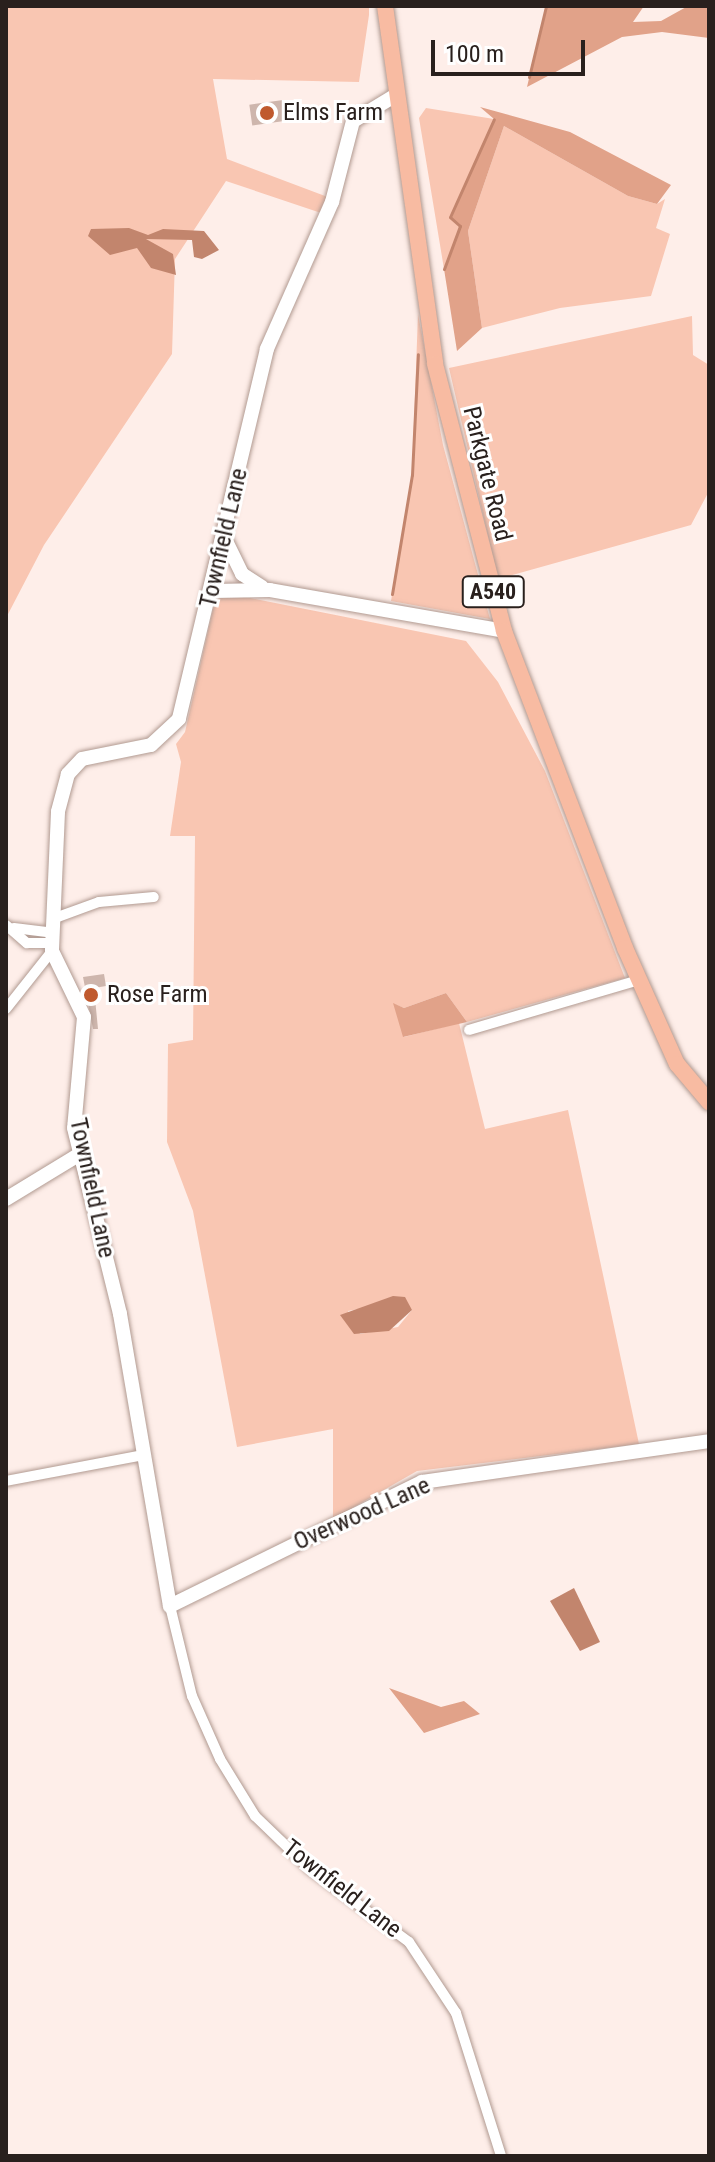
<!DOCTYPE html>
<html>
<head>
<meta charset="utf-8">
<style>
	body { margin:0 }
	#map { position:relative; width:715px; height:2162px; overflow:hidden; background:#feeee9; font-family:"Roboto Condensed",sans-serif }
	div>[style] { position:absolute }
	.green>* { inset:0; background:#f9c6b2 }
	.forest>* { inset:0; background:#e1a289 }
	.water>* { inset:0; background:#c2856d }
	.stream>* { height:3px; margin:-1.5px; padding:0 1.5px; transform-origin:1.5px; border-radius:1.5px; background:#c2856d }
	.building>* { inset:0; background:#ceb6ad; transform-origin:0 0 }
	.roads { filter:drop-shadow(0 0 2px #b19a91) drop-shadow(0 0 2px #b19a91) }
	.street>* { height:10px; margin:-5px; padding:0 5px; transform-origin:5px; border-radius:5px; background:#fff }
	.secondary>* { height:14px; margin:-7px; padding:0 7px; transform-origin:7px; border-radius:7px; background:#fff }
	.primary>* { height:16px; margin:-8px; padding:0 8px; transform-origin:8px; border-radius:8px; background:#f8bba2 }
	.dots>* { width:22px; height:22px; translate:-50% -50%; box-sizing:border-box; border:4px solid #fff; border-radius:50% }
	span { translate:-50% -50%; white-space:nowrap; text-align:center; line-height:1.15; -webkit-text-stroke:6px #fff; paint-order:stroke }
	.shield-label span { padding:2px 6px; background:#fff; border:2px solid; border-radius:6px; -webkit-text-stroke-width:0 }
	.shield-label { font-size:22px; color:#29201d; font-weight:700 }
	.poi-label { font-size:24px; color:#29201d }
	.left { translate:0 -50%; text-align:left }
	.street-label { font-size:24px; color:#29201d }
	.frame { position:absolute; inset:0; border:8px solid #29201d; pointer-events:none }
	.scale { position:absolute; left:431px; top:40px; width:154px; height:36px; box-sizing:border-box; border:4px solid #29201d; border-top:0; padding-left:10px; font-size:24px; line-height:28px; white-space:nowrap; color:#29201d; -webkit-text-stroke:6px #fff; paint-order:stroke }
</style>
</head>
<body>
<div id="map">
	<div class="green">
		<i style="clip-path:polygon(6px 6px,369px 6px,369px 15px,359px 82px,213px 79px,227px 159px,333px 199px,327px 215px,226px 181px,175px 259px,172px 354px,44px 545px,6px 618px)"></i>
		<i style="clip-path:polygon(426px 108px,494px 119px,450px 217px,460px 226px,444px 269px,419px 118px)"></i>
		<i style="clip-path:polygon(504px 126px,628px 196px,657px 204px,665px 199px,656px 228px,670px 234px,651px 296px,560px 308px,482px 328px,468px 231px)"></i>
		<i style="clip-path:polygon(418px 314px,443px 445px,490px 619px,391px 601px,412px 475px)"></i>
		<i style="clip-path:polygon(692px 316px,693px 355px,709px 365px,709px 491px,691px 525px,498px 579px,449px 368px)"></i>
		<i style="clip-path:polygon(evenodd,235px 595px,466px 641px,498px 682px,545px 771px,625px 978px,467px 1022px,446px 993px,404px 1008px,394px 1004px,404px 1037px,459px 1023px,485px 1129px,568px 1110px,639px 1444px,417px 1471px,333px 1519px,333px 1429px,237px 1447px,193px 1211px,167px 1142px,168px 1044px,193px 1040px,195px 836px,170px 836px,181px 762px,176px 744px,185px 732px,213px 609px,217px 599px,235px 595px,369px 1307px,412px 1310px,398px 1327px,360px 1334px,348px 1311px,369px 1307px)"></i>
	</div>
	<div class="forest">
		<i style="clip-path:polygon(546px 6px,644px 6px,633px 22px,661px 21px,688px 6px,709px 6px,709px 38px,662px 32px,622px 37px,527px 87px)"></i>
		<i style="clip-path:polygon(480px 107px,570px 132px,671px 185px,657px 204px,628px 196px,504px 126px,468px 231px,482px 328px,457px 351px,444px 269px,460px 226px,450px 217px,494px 119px)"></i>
		<i style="clip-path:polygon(446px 993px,467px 1022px,403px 1037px,393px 1003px,404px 1008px)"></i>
		<i style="clip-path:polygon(389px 1688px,441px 1707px,464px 1701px,480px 1714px,424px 1733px)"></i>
	</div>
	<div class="water">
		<i style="clip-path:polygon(129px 228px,148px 235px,163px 229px,204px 231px,219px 250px,202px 259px,194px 257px,192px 240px,146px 239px,173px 254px,176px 275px,151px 268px,137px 248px,110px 255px,88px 236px,91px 229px)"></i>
		<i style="clip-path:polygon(393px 1296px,405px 1297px,412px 1310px,389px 1331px,354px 1334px,340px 1315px)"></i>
		<i style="clip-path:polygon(574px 1588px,600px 1642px,580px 1651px,550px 1601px)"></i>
	</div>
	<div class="stream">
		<i style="left:529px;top:77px;width:73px;rotate:-76.5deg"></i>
		<i style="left:444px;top:269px;width:46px;rotate:-69.6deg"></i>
		<i style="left:460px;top:226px;width:13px;rotate:-138deg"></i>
		<i style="left:450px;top:217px;width:107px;rotate:-65.8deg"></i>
		<i style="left:392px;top:594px;width:121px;rotate:-80.5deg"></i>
		<i style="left:412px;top:475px;width:121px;rotate:-87.2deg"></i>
	</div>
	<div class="building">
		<i style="left:283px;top:100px;width:21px;height:34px;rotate:82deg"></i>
		<i style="clip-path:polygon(104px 974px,106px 986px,94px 988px,98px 1029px,93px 1029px,83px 977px)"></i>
	</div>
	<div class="roads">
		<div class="street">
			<i style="left:55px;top:918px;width:47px;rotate:-20deg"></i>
			<i style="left:99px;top:902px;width:55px;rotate:-5.2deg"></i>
			<i style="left:6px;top:925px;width:28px;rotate:41deg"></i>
			<i style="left:27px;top:943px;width:25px"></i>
			<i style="left:14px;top:928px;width:39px;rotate:7deg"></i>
			<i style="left:6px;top:1009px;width:74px;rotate:-51.6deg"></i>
			<i style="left:469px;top:1030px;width:177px;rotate:-16.4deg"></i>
			<i style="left:6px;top:1481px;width:139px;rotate:-10.7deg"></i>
			<i style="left:170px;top:1606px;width:93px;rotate:76.3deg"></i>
			<i style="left:192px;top:1696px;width:69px;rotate:66deg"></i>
			<i style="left:220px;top:1759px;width:67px;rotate:58.4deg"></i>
			<i style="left:255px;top:1816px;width:76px;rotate:43.9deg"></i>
			<i style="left:310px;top:1869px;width:123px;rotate:36.4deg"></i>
			<i style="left:409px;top:1942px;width:85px;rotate:56.5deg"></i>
			<i style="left:456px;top:2013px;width:150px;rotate:72.5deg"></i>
		</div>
		<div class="secondary">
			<i style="left:396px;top:95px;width:50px;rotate:148.8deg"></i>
			<i style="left:353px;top:121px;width:84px;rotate:104.5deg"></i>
			<i style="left:332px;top:202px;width:161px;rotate:113.9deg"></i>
			<i style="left:267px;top:349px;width:380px;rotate:103.4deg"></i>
			<i style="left:179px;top:719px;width:38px;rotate:137deg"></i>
			<i style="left:151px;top:745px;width:70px;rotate:168.5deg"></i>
			<i style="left:82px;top:759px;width:21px;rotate:133deg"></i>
			<i style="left:68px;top:774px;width:39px;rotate:105deg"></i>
			<i style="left:58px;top:812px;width:139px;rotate:92.5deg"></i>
			<i style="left:52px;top:951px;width:73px;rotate:64.1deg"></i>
			<i style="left:84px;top:1017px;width:111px;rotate:95.1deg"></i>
			<i style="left:74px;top:1128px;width:192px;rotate:76.1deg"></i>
			<i style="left:120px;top:1314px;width:296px;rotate:80.3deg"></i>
			<i style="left:170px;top:1606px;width:281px;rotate:-26.2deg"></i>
			<i style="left:422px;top:1482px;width:290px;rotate:-8.1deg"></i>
			<i style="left:225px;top:539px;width:39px;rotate:64deg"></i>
			<i style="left:242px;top:574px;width:24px;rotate:33deg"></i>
			<i style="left:212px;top:591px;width:58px;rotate:-1deg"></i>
			<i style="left:270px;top:590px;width:238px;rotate:9.9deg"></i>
			<i style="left:6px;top:1199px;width:87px;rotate:-31.3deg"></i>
		</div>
		<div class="primary">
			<i style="left:385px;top:6px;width:361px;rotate:82deg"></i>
			<i style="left:435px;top:364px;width:276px;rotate:75.5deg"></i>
			<i style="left:504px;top:631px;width:339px;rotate:69.1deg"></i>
			<i style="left:625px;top:948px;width:127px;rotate:65.9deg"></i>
			<i style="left:677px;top:1064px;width:50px;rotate:49.9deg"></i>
		</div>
	</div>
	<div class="dots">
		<i style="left:267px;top:113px;background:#c05a2e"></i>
		<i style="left:91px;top:995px;background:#c05a2e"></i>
	</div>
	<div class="shield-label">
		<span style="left:493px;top:592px">A540</span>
	</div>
	<div class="poi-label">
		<span class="left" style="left:283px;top:113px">Elms Farm</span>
		<span class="left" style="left:107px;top:995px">Rose Farm</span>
	</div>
	<div class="street-label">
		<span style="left:487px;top:474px;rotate:76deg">Parkgate Road</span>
		<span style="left:224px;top:538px;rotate:-77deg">Townfield Lane</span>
		<span style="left:92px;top:1188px;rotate:78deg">Townfield Lane</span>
		<span style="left:362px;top:1514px;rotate:-24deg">Overwood Lane</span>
		<span style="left:342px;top:1889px;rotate:38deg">Townfield Lane</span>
	</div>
	<div class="frame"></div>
	<div class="scale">100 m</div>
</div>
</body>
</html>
